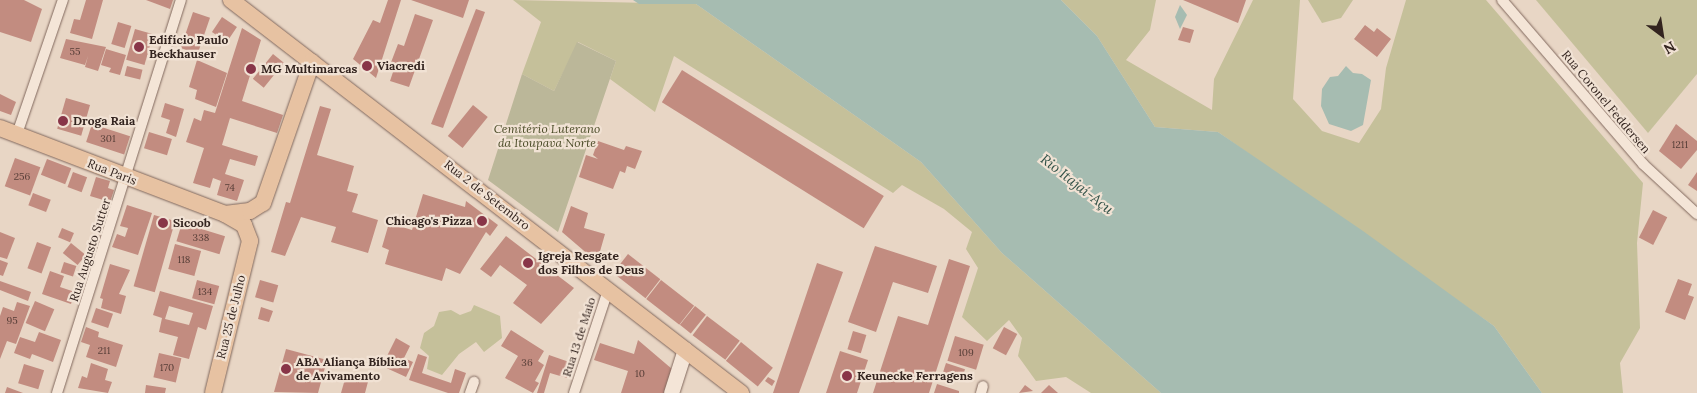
<!DOCTYPE html>
<html>
<head>
<meta charset="utf-8">
<style>
	body { margin:0 }
	#map { position:relative; width:1697px; height:393px; overflow:hidden; background:#e8d6c5; font-family:Lora,serif }
	div>[style] { position:absolute }
	.green>* { inset:0; background:#c5c09a }
	.cemetery>* { inset:0; background:#bbb799 }
	.water>* { inset:0; background:#a6bcb1 }
	.building>* { inset:0; background:#c28c80; transform-origin:0 0 }
	.roads { filter:drop-shadow(0 0 1px #81685d) drop-shadow(0 0 1px #81685d) }
	.street>* { height:10px; margin:-5px; padding:0 5px; transform-origin:5px; border-radius:5px; background:#f4e5d7 }
	.secondary>* { height:15px; margin:-7.5px; padding:0 7.5px; transform-origin:7.5px; border-radius:7.5px; background:#f4e5d7 }
	.primary>* { height:16px; margin:-8px; padding:0 8px; transform-origin:8px; border-radius:8px; background:#e7c2a2 }
	.dots>* { width:14px; height:14px; translate:-50% -50%; box-sizing:border-box; border:2px solid #f1e2d4; border-radius:50% }
	span { translate:-50% -50%; white-space:nowrap; text-align:center; line-height:1.15; -webkit-text-stroke:4.5px #f1e2d4; paint-order:stroke }
	.number-label { font-size:10px; color:#573e37 }
	.number-label span { -webkit-text-stroke-width:0 }
	.poi-label { font-size:12px; color:#33241f; font-weight:700 }
	.left { translate:0 -50%; text-align:left }
	.right { translate:-100% -50%; text-align:right }
	.street-label { font-size:12px; color:#33241f }
	.park-label { font-size:12px; color:#4c4d29; font-style:italic }
	.water-label { font-size:14px; color:#315147; font-style:italic }
	.north { position:absolute; left:1637px; top:10px; width:50px; height:50px; -webkit-text-stroke:4px #f1e2d4; paint-order:stroke; rotate:149deg; font-size:14px; font-weight:700; line-height:20px; text-align:center; color:#33241f }
	.north::after { content:''; display:block; margin:auto; width:18px; height:22px; background:#33241f; clip-path:polygon(50% 0,100% 100%,50% 72%,0 100%) }
</style>
</head>
<body>
<div id="map">
	<div class="green">
		<i style="clip-path:polygon(513px 0,696px 4px,921px 162px,1002px 253px,1161px 393px,1091px 393px,1066px 377px,1036px 381px,1018px 356px,1022px 338px,1009px 320px,987px 341px,962px 317px,978px 268px,966px 249px,972px 232px,944px 209px,902px 185px,893px 193px,674px 56px,655px 112px,610px 79px,616px 61px,578px 42px,554px 91px,522px 74px,541px 22px)"></i>
		<i style="clip-path:polygon(1061px 0,1156px 0,1150px 30px,1126px 60px,1212px 110px,1214px 79px,1253px 0,1300px 0,1293px 99px,1322px 131px,1359px 143px,1381px 109px,1386px 68px,1406px 0,1486px 0,1643px 183px,1637px 243px,1640px 328px,1620px 363px,1623px 393px,1542px 393px,1494px 326px,1218px 132px,1155px 127px,1097px 36px)"></i>
		<i style="clip-path:polygon(1308px 0,1353px 0,1341px 18px,1322px 23px)"></i>
		<i style="clip-path:polygon(1536px 0,1697px 0,1697px 74px,1648px 133px)"></i>
		<i style="clip-path:polygon(474px 305px,500px 316px,502px 338px,484px 352px,476px 342px,459px 354px,442px 375px,427px 369px,429px 356px,420px 348px,424px 333px,434px 326px,439px 312px,451px 310px,460px 315px,471px 311px)"></i>
	</div>
	<div class="cemetery">
		<i style="clip-path:polygon(577px 42px,616px 61px,558px 232px,488px 180px,522px 74px,554px 91px)"></i>
	</div>
	<div class="water">
		<i style="clip-path:polygon(633px 0,1061px 0,1097px 36px,1155px 127px,1218px 132px,1363px 231px,1494px 326px,1542px 393px,1161px 393px,1002px 253px,921px 162px,696px 4px,639px 4px)"></i>
		<i style="clip-path:polygon(1180px 5px,1187px 15px,1180px 29px,1175px 17px)"></i>
		<i style="clip-path:polygon(1346px 66px,1353px 73px,1362px 74px,1371px 80px,1363px 125px,1351px 131px,1329px 124px,1321px 106px,1322px 89px,1330px 77px,1338px 76px)"></i>
	</div>
	<div class="building">
		<i style="clip-path:polygon(0 0,24px 0,42px 9px,31px 42px,0 32px)"></i>
		<i style="clip-path:polygon(86px 0,103px 0,92px 39px,70px 33px,74px 19px,80px 20px)"></i>
		<i style="clip-path:polygon(146px 0,173px 0,170px 9px)"></i>
		<i style="clip-path:polygon(388px 0,401px 0,376px 78px,353px 59px,373px 20px,380px 23px)"></i>
		<i style="clip-path:polygon(411px 0,469px 0,463px 18px)"></i>
		<i style="clip-path:polygon(1183px 0,1246px 0,1238px 23px)"></i>
		<i style="clip-path:polygon(476px 9px,485px 12px,443px 128px,431px 124px)"></i>
		<i style="left:193px;top:12px;width:18px;height:38px;rotate:19deg"></i>
		<i style="clip-path:polygon(415px 14px,433px 20px,409px 87px,390px 81px,395px 66px,390px 65px,398px 44px,404px 46px)"></i>
		<i style="left:222px;top:17px;width:18px;height:18px;rotate:34deg"></i>
		<i style="left:118px;top:22px;width:14px;height:23px;rotate:17deg"></i>
		<i style="clip-path:polygon(1365px 25px,1374px 32px,1377px 28px,1391px 39px,1377px 57px,1354px 39px)"></i>
		<i style="clip-path:polygon(1183px 27px,1194px 30px,1190px 43px,1178px 40px)"></i>
		<i style="clip-path:polygon(242px 28px,261px 40px,242px 101px,283px 115px,277px 133px,230px 118px,222px 145px,258px 156px,255px 166px,230px 159px,225px 174px,244px 180px,237px 201px,217px 195px,221px 181px,213px 178px,210px 188px,193px 183px,204px 148px,186px 142px,194px 118px,201px 121px,204px 110px,215px 113px)"></i>
		<i style="left:135px;top:29px;width:19px;height:32px;rotate:16deg"></i>
		<i style="clip-path:polygon(66px 39px,106px 47px,98px 71px,85px 67px,88px 56px,85px 65px,60px 58px)"></i>
		<i style="clip-path:polygon(106px 49px,126px 55px,120px 75px,109px 72px,111px 68px,101px 65px)"></i>
		<i style="left:273px;top:54px;width:14px;height:32px;rotate:39deg"></i>
		<i style="clip-path:polygon(197px 60px,227px 73px,216px 107px,195px 99px,197px 90px,189px 87px)"></i>
		<i style="left:127px;top:66px;width:16px;height:10px;rotate:14deg"></i>
		<i style="left:682px;top:70px;width:238px;height:38px;rotate:32deg"></i>
		<i style="clip-path:polygon(0 94px,16px 102px,11px 115px,0 111px)"></i>
		<i style="left:66px;top:98px;width:25px;height:32px;rotate:16deg"></i>
		<i style="clip-path:polygon(165px 103px,184px 109px,176px 137px,166px 133px,170px 120px,161px 117px)"></i>
		<i style="left:473px;top:105px;width:19px;height:40px;rotate:39deg"></i>
		<i style="clip-path:polygon(320px 106px,331px 109px,317px 155px,354px 166px,347px 191px,358px 194px,352px 212px,378px 220px,368px 253px,331px 242px,336px 227px,301px 217px,285px 256px,271px 252px,286px 202px,290px 203px)"></i>
		<i style="left:92px;top:124px;width:40px;height:19px;rotate:18deg"></i>
		<i style="clip-path:polygon(1676px 124px,1697px 141px,1697px 150px,1681px 169px,1659px 151px)"></i>
		<i style="left:149px;top:132px;width:24px;height:17px;rotate:17deg"></i>
		<i style="clip-path:polygon(598px 141px,624px 150px,626px 146px,642px 151px,635px 169px,627px 166px,625px 173px,620px 171px,613px 189px,579px 177px,586px 155px,598px 159px,593px 155px)"></i>
		<i style="left:15px;top:158px;width:27px;height:30px;rotate:20deg"></i>
		<i style="left:47px;top:159px;width:26px;height:17px;rotate:21deg"></i>
		<i style="left:73px;top:172px;width:15px;height:16px;rotate:20deg"></i>
		<i style="clip-path:polygon(1697px 172px,1697px 191px,1688px 185px)"></i>
		<i style="clip-path:polygon(96px 177px,110px 181px,108px 188px,114px 190px,110px 202px,90px 196px)"></i>
		<i style="left:33px;top:193px;width:19px;height:13px;rotate:21deg"></i>
		<i style="clip-path:polygon(423px 194px,465px 207px,466px 201px,498px 225px,490px 236px,486px 232px,460px 274px,446px 268px,442px 281px,385px 264px,389px 250px,382px 247px,389px 223px,412px 230px)"></i>
		<i style="clip-path:polygon(127px 205px,152px 213px,138px 255px,112px 247px,117px 234px,125px 237px,128px 228px,120px 226px)"></i>
		<i style="clip-path:polygon(571px 206px,588px 213px,584px 228px,605px 234px,597px 262px,562px 232px)"></i>
		<i style="left:1653px;top:210px;width:16px;height:31px;rotate:27deg"></i>
		<i style="left:154px;top:215px;width:22px;height:74px;rotate:16deg"></i>
		<i style="left:182px;top:223px;width:45px;height:19px;rotate:17deg"></i>
		<i style="left:62px;top:228px;width:13px;height:10px;rotate:23deg"></i>
		<i style="clip-path:polygon(0 232px,15px 238px,7px 259px,0 257px)"></i>
		<i style="clip-path:polygon(506px 236px,574px 288px,541px 324px,513px 303px,527px 285px,500px 265px,491px 277px,480px 269px)"></i>
		<i style="left:37px;top:242px;width:15px;height:28px;rotate:20deg"></i>
		<i style="left:71px;top:243px;width:19px;height:13px;rotate:39deg"></i>
		<i style="left:175px;top:244px;width:27px;height:26px;rotate:15deg"></i>
		<i style="clip-path:polygon(875px 246px,937px 266px,928px 293px,893px 282px,876px 332px,848px 322px)"></i>
		<i style="left:628px;top:254px;width:41px;height:24px;rotate:38deg"></i>
		<i style="clip-path:polygon(949px 259px,970px 266px,929px 393px,873px 393px,898px 316px,928px 325px)"></i>
		<i style="clip-path:polygon(0 260px,8px 263px,3px 276px,0 275px)"></i>
		<i style="left:64px;top:262px;width:13px;height:11px;rotate:18deg"></i>
		<i style="clip-path:polygon(817px 263px,843px 272px,799px 393px,773px 393px)"></i>
		<i style="clip-path:polygon(110px 264px,130px 270px,119px 294px,126px 296px,121px 314px,101px 308px,103px 299px,100px 298px)"></i>
		<i style="clip-path:polygon(50px 271px,64px 276px,60px 287px,75px 292px,71px 304px,42px 294px)"></i>
		<i style="clip-path:polygon(1678px 279px,1692px 284px,1688px 295px,1694px 297px,1685px 320px,1665px 312px)"></i>
		<i style="left:197px;top:280px;width:23px;height:19px;rotate:15deg"></i>
		<i style="left:260px;top:280px;width:19px;height:18px;rotate:16deg"></i>
		<i style="left:661px;top:280px;width:42px;height:24px;rotate:38deg"></i>
		<i style="clip-path:polygon(0 281px,31px 292px,28px 301px,0 290px)"></i>
		<i style="clip-path:polygon(evenodd,160px 291px,213px 306px,206px 330px,198px 327px,189px 359px,173px 355px,178px 337px,159px 332px,162px 318px,153px 315px,160px 291px,169px 306px,193px 313px,189px 325px,165px 319px,169px 306px)"></i>
		<i style="left:35px;top:301px;width:21px;height:24px;rotate:23deg"></i>
		<i style="clip-path:polygon(17px 302px,30px 306px,16px 344px,7px 341px,0 359px,0 316px,3px 307px,14px 311px)"></i>
		<i style="left:695px;top:306px;width:14px;height:24px;rotate:39deg"></i>
		<i style="clip-path:polygon(261px 307px,273px 311px,269px 322px,258px 319px)"></i>
		<i style="left:96px;top:308px;width:18px;height:15px;rotate:19deg"></i>
		<i style="left:707px;top:316px;width:41px;height:24px;rotate:37deg"></i>
		<i style="clip-path:polygon(86px 327px,99px 332px,98px 337px,123px 345px,116px 367px,86px 357px,90px 345px,81px 342px)"></i>
		<i style="left:1004px;top:327px;width:15px;height:24px;rotate:28deg"></i>
		<i style="clip-path:polygon(511px 330px,544px 351px,538px 361px,544px 365px,535px 381px,539px 383px,533px 393px,505px 378px,518px 356px,501px 346px)"></i>
		<i style="left:853px;top:331px;width:14px;height:19px;rotate:17deg"></i>
		<i style="clip-path:polygon(39px 332px,61px 340px,53px 362px,32px 354px,30px 359px,14px 353px,20px 337px,35px 342px)"></i>
		<i style="left:955px;top:336px;width:30px;height:26px;rotate:17deg"></i>
		<i style="clip-path:polygon(396px 338px,410px 346px,404px 358px,413px 362px,406px 377px,382px 366px)"></i>
		<i style="clip-path:polygon(638px 340px,672px 369px,665px 393px,621px 393px,628px 371px,594px 360px,600px 343px,634px 354px)"></i>
		<i style="left:741px;top:342px;width:41px;height:24px;rotate:39deg"></i>
		<i style="clip-path:polygon(286px 349px,327px 360px,318px 393px,274px 392px)"></i>
		<i style="clip-path:polygon(840px 351px,868px 360px,857px 393px,826px 393px)"></i>
		<i style="left:159px;top:353px;width:23px;height:25px;rotate:13deg"></i>
		<i style="clip-path:polygon(418px 354px,427px 357px,422px 373px,451px 383px,455px 369px,466px 373px,459px 393px,448px 393px,409px 380px)"></i>
		<i style="clip-path:polygon(549px 355px,572px 363px,567px 378px,550px 373px,544px 393px,537px 393px)"></i>
		<i style="clip-path:polygon(91px 363px,108px 369px,105px 380px,112px 382px,108px 393px,78px 388px,82px 376px,87px 378px)"></i>
		<i style="left:946px;top:363px;width:20px;height:12px;rotate:18deg"></i>
		<i style="left:24px;top:364px;width:21px;height:20px;rotate:17deg"></i>
		<i style="clip-path:polygon(347px 372px,369px 378px,365px 393px,341px 393px)"></i>
		<i style="clip-path:polygon(768px 377px,775px 381px,772px 386px,765px 381px)"></i>
		<i style="clip-path:polygon(937px 384px,959px 391px,959px 393px,934px 393px)"></i>
		<i style="clip-path:polygon(146px 385px,166px 388px,165px 393px,145px 393px)"></i>
		<i style="clip-path:polygon(1025px 385px,1033px 391px,1019px 393px)"></i>
		<i style="clip-path:polygon(1049px 385px,1058px 393px,1041px 393px)"></i>
		<i style="clip-path:polygon(7px 387px,23px 393px,5px 393px)"></i>
	</div>
	<div class="roads">
		<div class="street">
			<i style="left:1502px;top:0;width:216px;rotate:49.3deg"></i>
			<i style="left:1643px;top:164px;width:74px;rotate:42.8deg"></i>
			<i style="left:17px;top:134px;width:142px;rotate:-71.1deg"></i>
			<i style="left:57px;top:393px;width:412px;rotate:-72.5deg"></i>
			<i style="left:470px;top:393px;width:12px;rotate:-70deg"></i>
			<i style="left:574px;top:393px;width:108px;rotate:-71.7deg"></i>
			<i style="left:981px;top:393px;width:7px;rotate:-74deg"></i>
		</div>
		<div class="secondary">
			<i style="left:671px;top:393px;width:46px;rotate:-72.3deg"></i>
		</div>
		<div class="primary">
			<i style="left:231px;top:0;width:644px;rotate:37.62deg"></i>
			<i style="left:0;top:128px;width:241px;rotate:20.9deg"></i>
			<i style="left:225px;top:214px;width:22px;rotate:30deg"></i>
			<i style="left:244px;top:225px;width:17px;rotate:69deg"></i>
			<i style="left:250px;top:241px;width:156px;rotate:103.7deg"></i>
			<i style="left:225px;top:214px;width:25px;rotate:-7deg"></i>
			<i style="left:250px;top:211px;width:15px;rotate:-32deg"></i>
			<i style="left:263px;top:203px;width:149px;rotate:-70.8deg"></i>
		</div>
	</div>
	<div class="dots">
		<i style="left:139px;top:47px;background:#883548"></i>
		<i style="left:367px;top:66px;background:#883548"></i>
		<i style="left:251px;top:69px;background:#883548"></i>
		<i style="left:63px;top:121px;background:#883548"></i>
		<i style="left:482px;top:221px;background:#883548"></i>
		<i style="left:163px;top:223px;background:#883548"></i>
		<i style="left:528px;top:263px;background:#883548"></i>
		<i style="left:286px;top:369px;background:#883548"></i>
		<i style="left:847px;top:376px;background:#883548"></i>
	</div>
	<div class="number-label">
		<span style="left:75px;top:52px">55</span>
		<span style="left:108px;top:139px">301</span>
		<span style="left:1680px;top:145px">1211</span>
		<span style="left:22px;top:177px">256</span>
		<span style="left:230px;top:188px">74</span>
		<span style="left:201px;top:238px">338</span>
		<span style="left:184px;top:260px">118</span>
		<span style="left:205px;top:292px">134</span>
		<span style="left:12px;top:321px">95</span>
		<span style="left:104px;top:351px">211</span>
		<span style="left:966px;top:353px">109</span>
		<span style="left:527px;top:363px">36</span>
		<span style="left:167px;top:368px">170</span>
		<span style="left:640px;top:374px">10</span>
	</div>
	<div class="poi-label">
		<span class="left" style="left:149px;top:47px">Edifício Paulo<br>Beckhauser</span>
		<span class="left" style="left:377px;top:66px">Viacredi</span>
		<span class="left" style="left:261px;top:69px">MG Multimarcas</span>
		<span class="left" style="left:73px;top:121px">Droga Raia</span>
		<span class="right" style="left:472px;top:221px">Chicago's Pizza</span>
		<span class="left" style="left:173px;top:223px">Sicoob</span>
		<span class="left" style="left:538px;top:263px">Igreja Resgate<br>dos Filhos de Deus</span>
		<span class="left" style="left:296px;top:369px">ABA Aliança Bíblica<br>de Avivamento</span>
		<span class="left" style="left:857px;top:376px">Keunecke Ferragens</span>
	</div>
	<div class="street-label">
		<span style="left:1606px;top:102px;rotate:50deg">Rua Coronel Feddersen</span>
		<span style="left:112px;top:172px;rotate:21deg">Rua Paris</span>
		<span style="left:487px;top:195px;rotate:38deg">Rua 2 de Setembro</span>
		<span style="left:90px;top:250px;rotate:-72deg">Rua Augusto Sutter</span>
		<span style="left:231px;top:317px;rotate:-76deg">Rua 25 de Julho</span>
		<span style="left:579px;top:337px;rotate:-72deg">Rua 13 de Maio</span>
	</div>
	<div class="park-label">
		<span style="left:547px;top:136px">Cemitério Luterano<br>da Itoupava Norte</span>
	</div>
	<div class="water-label">
		<span style="left:1077px;top:184px;rotate:38deg">Rio Itajaí-Açu</span>
	</div>
	<div class="north">N</div>
</div>
</body>
</html>
